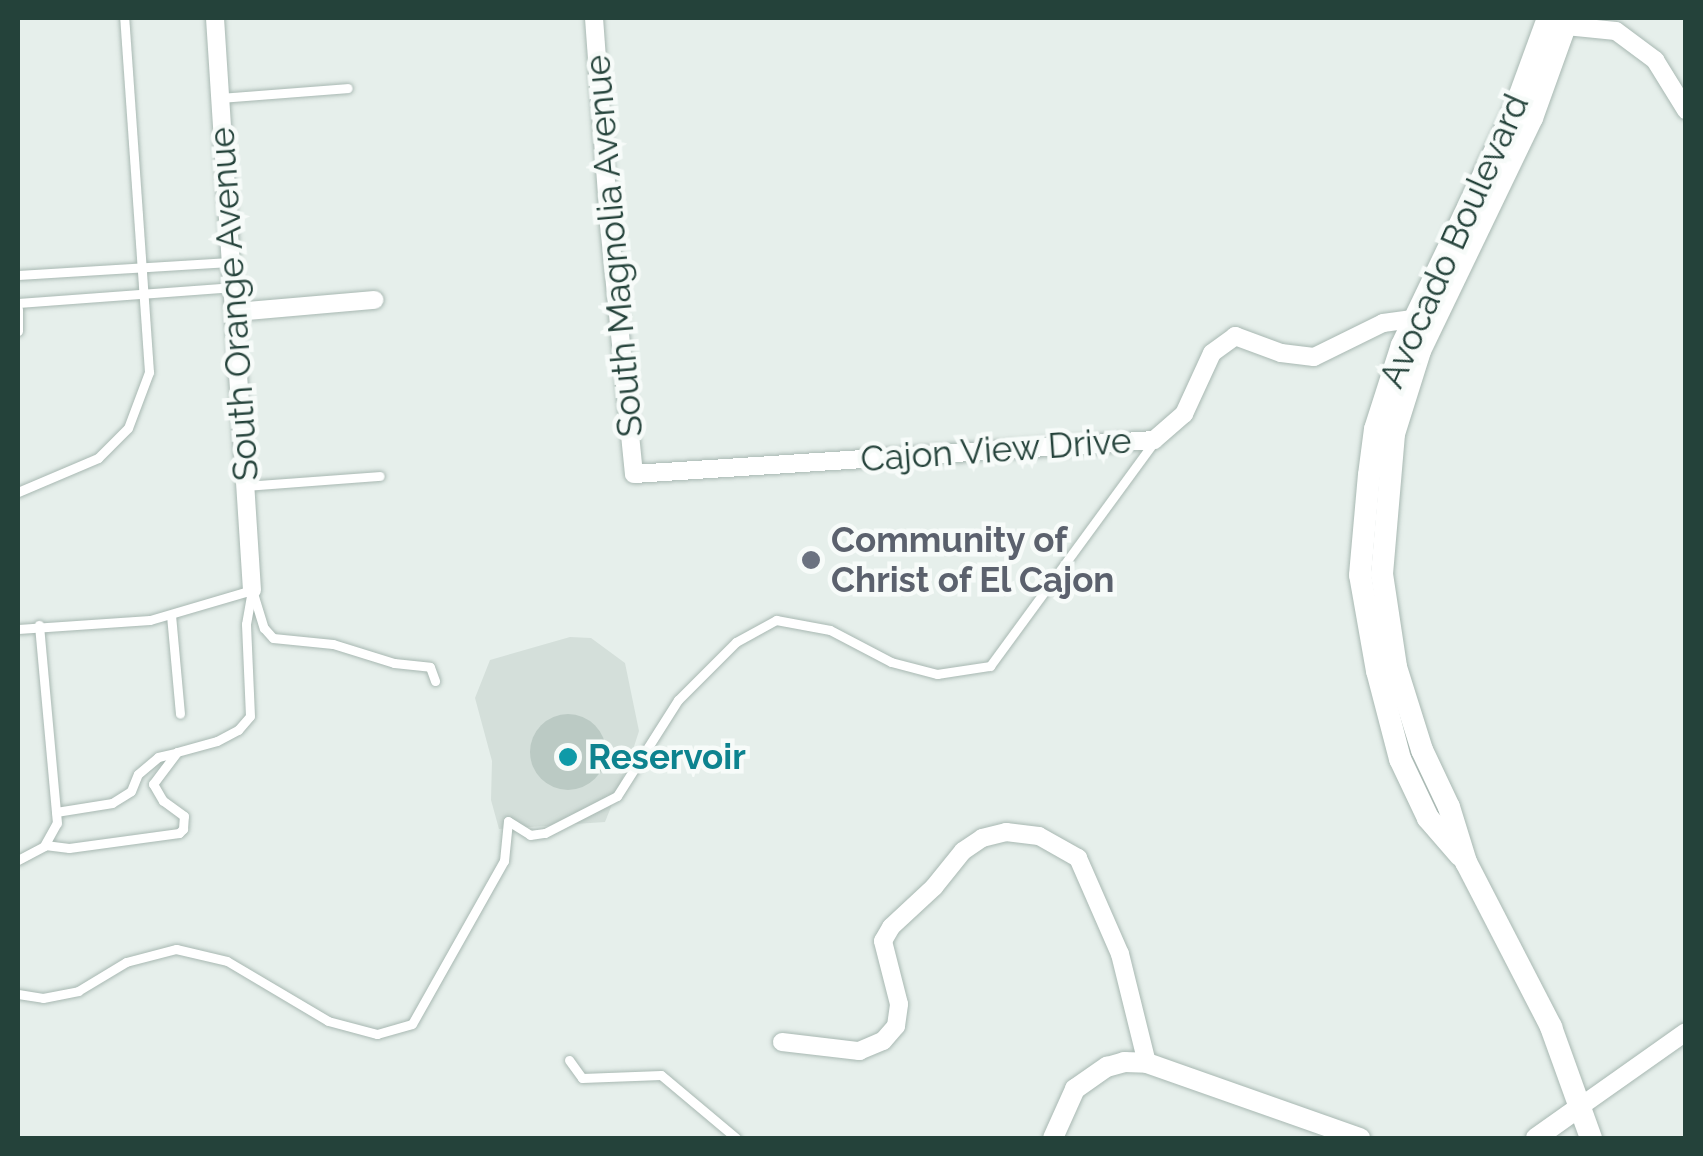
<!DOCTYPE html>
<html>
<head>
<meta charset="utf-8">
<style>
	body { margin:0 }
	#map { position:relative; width:1703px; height:1156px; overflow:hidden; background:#e6efeb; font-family:Raleway,sans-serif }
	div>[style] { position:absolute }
	.built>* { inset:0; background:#d4dfda }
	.building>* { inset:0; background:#bbcac4 }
	.round { border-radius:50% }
	.roads { filter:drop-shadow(0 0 2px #a8b8b2) drop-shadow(0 0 2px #a8b8b2) }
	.service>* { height:9px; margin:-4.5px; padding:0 4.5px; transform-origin:4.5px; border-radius:4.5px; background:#fff }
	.minor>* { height:18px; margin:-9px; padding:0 9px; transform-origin:9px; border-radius:9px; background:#fff }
	.tertiary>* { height:20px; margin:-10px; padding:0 10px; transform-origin:10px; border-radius:10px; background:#fff }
	.secondary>* { height:22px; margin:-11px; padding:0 11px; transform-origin:11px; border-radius:11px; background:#fff }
	.dots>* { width:28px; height:28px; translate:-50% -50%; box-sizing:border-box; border:5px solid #f7fbf9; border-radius:50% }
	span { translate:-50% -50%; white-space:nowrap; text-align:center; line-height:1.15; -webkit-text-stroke:9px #f7fbf9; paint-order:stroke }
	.street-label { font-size:35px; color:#24423a }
	.worship-label { font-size:35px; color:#5b616d; font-weight:700 }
	.left { translate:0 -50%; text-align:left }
	.culture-label { font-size:35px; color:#0d838f; font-weight:700 }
	.frame { position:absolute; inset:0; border:20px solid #24423a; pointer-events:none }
</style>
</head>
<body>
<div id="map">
	<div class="built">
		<i style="clip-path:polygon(570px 637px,591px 638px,625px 663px,639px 731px,629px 762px,605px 822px,499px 829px,491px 800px,492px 761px,475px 698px,490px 660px)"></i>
	</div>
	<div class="building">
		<i class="round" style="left:530px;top:714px;width:76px;height:76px"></i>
	</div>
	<div class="roads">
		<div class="service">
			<i style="left:221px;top:98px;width:127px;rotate:-4.5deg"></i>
			<i style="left:18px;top:275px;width:212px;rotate:-3.5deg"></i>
			<i style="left:18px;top:303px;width:217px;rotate:-4.2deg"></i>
			<i style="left:18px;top:309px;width:22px;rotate:90deg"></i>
			<i style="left:246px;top:486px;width:134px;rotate:-4.3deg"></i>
			<i style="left:18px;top:492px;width:87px;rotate:-23deg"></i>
			<i style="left:98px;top:458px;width:42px;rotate:-45deg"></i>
			<i style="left:128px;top:428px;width:60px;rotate:-69.4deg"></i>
			<i style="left:149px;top:372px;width:355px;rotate:-94deg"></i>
			<i style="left:253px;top:593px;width:37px;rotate:73deg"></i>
			<i style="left:264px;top:628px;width:13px;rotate:48deg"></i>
			<i style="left:273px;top:638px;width:60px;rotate:5.7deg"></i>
			<i style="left:333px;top:644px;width:64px;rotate:17.3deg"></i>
			<i style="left:394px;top:663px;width:36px;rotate:6deg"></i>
			<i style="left:430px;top:667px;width:15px;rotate:70deg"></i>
			<i style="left:171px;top:615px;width:99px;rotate:84.8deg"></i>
			<i style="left:18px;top:629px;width:132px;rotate:-3.9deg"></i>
			<i style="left:150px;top:620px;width:106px;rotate:-16.4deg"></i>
			<i style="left:56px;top:812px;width:57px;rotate:-9.1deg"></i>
			<i style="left:112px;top:803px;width:22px;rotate:-32deg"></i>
			<i style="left:131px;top:791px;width:18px;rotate:-68deg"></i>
			<i style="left:138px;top:774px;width:26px;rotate:-40deg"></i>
			<i style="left:158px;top:757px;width:17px;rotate:-13deg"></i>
			<i style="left:45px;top:845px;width:24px;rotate:7deg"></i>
			<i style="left:69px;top:848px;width:111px;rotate:-7.8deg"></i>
			<i style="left:179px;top:833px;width:6px;rotate:-45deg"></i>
			<i style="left:183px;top:829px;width:13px;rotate:-86deg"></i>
			<i style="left:184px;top:816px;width:26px;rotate:-144deg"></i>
			<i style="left:163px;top:801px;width:20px;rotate:-120deg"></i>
			<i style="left:153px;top:784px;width:40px;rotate:-53deg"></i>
			<i style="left:177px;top:752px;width:41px;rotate:-15.4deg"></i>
			<i style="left:217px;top:741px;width:24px;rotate:-28deg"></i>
			<i style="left:238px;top:730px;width:18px;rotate:-49deg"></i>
			<i style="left:250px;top:716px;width:92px;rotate:-92.5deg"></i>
			<i style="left:246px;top:624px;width:35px;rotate:-80deg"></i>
			<i style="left:18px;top:860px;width:30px;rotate:-28deg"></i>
			<i style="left:44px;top:846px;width:26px;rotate:-61deg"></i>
			<i style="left:57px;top:823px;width:199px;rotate:-95.2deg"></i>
			<i style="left:18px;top:994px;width:25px;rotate:9deg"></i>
			<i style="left:43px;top:998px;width:36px;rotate:-11deg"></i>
			<i style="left:78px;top:991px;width:56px;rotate:-31.1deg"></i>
			<i style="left:126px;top:962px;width:52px;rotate:-14.6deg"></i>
			<i style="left:176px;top:949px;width:52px;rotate:13.2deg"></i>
			<i style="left:227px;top:961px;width:117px;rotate:30.7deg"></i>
			<i style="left:328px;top:1021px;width:51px;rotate:14.9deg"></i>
			<i style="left:377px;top:1034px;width:36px;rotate:-16deg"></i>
			<i style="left:412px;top:1024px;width:187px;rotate:-60.6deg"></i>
			<i style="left:504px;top:861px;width:40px;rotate:-84.3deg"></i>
			<i style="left:508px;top:821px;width:26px;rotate:32deg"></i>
			<i style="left:530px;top:835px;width:15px;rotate:-8deg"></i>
			<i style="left:545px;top:833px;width:81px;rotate:-27.2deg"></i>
			<i style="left:617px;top:796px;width:114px;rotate:-57.6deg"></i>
			<i style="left:678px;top:700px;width:82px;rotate:-45deg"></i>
			<i style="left:736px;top:642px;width:46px;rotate:-28.8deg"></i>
			<i style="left:776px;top:620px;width:55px;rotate:10.5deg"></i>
			<i style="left:830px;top:630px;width:69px;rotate:27.7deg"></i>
			<i style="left:891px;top:662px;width:48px;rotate:14.6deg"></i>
			<i style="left:937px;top:674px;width:54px;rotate:-8.6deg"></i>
			<i style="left:990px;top:666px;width:276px;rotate:-53.8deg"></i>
			<i style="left:569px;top:1060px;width:22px;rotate:54deg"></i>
			<i style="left:582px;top:1078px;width:79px;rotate:-2.2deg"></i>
			<i style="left:661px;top:1075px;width:98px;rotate:40deg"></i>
		</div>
		<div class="minor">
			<i style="left:215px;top:18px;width:573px;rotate:86.3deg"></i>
			<i style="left:594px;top:18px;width:207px;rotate:85.8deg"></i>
			<i style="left:609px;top:224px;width:251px;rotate:84.3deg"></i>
			<i style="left:634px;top:474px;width:521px;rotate:-3.74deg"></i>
			<i style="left:1154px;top:440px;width:40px;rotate:-41deg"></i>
			<i style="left:1184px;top:414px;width:67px;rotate:-65.3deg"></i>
			<i style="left:1212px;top:353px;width:29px;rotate:-36deg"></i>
			<i style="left:1235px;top:336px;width:49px;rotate:20.3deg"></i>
			<i style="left:1281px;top:353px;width:33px;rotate:7deg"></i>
			<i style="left:1314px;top:357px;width:77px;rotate:-26.2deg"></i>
			<i style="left:1383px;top:323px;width:30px;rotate:-8deg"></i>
			<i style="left:1566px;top:26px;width:50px;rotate:5.7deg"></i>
			<i style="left:1616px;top:31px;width:49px;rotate:36.6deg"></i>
			<i style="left:1655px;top:60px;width:59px;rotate:58.2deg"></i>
			<i style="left:236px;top:312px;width:139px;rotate:-5deg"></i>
			<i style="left:782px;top:1042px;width:78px;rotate:6.7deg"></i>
			<i style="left:859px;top:1051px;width:26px;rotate:-23deg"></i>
			<i style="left:883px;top:1041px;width:20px;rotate:-49deg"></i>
			<i style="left:896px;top:1026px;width:22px;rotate:-82deg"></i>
			<i style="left:899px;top:1004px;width:65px;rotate:-104.3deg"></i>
			<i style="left:883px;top:941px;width:16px;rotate:-60deg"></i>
			<i style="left:891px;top:927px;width:59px;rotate:-42.9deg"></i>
			<i style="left:934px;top:887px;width:46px;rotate:-51.1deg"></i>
			<i style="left:963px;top:851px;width:23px;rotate:-34deg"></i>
			<i style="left:982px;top:838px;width:25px;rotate:-14deg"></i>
			<i style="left:1006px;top:832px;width:33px;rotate:7deg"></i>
			<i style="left:1039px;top:836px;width:45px;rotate:29.4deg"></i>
			<i style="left:1078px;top:858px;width:105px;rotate:66.4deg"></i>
			<i style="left:1120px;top:954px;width:112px;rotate:76.1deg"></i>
			<i style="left:1581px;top:1106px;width:128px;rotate:-35.2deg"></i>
		</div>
		<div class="tertiary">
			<i style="left:1053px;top:1138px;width:54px;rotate:-65.8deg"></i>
			<i style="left:1075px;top:1089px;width:39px;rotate:-35deg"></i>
			<i style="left:1107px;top:1067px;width:18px;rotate:-16deg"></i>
			<i style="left:1124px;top:1062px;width:23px;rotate:2deg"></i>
			<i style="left:1147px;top:1063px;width:226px;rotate:19.4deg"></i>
			<i style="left:1536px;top:1138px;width:55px;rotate:-35.4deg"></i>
		</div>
		<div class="secondary">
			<i style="left:1568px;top:18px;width:106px;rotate:109.8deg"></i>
			<i style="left:1532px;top:118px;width:259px;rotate:115.7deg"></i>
			<i style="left:1420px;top:351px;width:87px;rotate:107.4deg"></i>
			<i style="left:1394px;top:434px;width:141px;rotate:94.9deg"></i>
			<i style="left:1382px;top:574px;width:94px;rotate:81.4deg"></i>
			<i style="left:1396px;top:667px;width:87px;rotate:72.6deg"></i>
			<i style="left:1422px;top:750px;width:63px;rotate:64.7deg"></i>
			<i style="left:1449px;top:807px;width:58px;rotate:72.8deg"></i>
			<i style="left:1466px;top:862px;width:186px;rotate:62.7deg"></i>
			<i style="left:1551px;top:1027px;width:118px;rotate:70.2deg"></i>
			<i style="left:1460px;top:855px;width:49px;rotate:-130.9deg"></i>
			<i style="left:1428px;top:818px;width:65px;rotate:-115.4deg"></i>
			<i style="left:1400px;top:759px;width:91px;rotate:-104.6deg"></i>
			<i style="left:1377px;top:671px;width:97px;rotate:-100deg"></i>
			<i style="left:1360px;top:575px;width:100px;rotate:-84.9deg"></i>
			<i style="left:1369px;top:475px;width:46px;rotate:-82.6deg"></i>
			<i style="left:1375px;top:429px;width:88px;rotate:-72.2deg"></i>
			<i style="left:1402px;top:345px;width:259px;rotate:-64.4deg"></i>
			<i style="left:1514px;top:111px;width:99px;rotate:-69.9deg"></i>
		</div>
	</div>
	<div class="dots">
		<i style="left:811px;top:560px;background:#6b7280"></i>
		<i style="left:568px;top:757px;background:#0f9aa8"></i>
	</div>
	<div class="street-label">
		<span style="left:1454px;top:241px;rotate:-66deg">Avocado Boulevard</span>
		<span style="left:614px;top:246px;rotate:-95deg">South Magnolia Avenue</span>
		<span style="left:234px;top:304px;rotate:-94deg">South Orange Avenue</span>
		<span style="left:996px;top:450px;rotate:-4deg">Cajon View Drive</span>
	</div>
	<div class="worship-label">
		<span class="left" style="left:831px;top:560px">Community of<br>Christ of El Cajon</span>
	</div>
	<div class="culture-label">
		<span class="left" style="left:588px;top:757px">Reservoir</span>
	</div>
	<div class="frame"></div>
</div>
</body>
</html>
